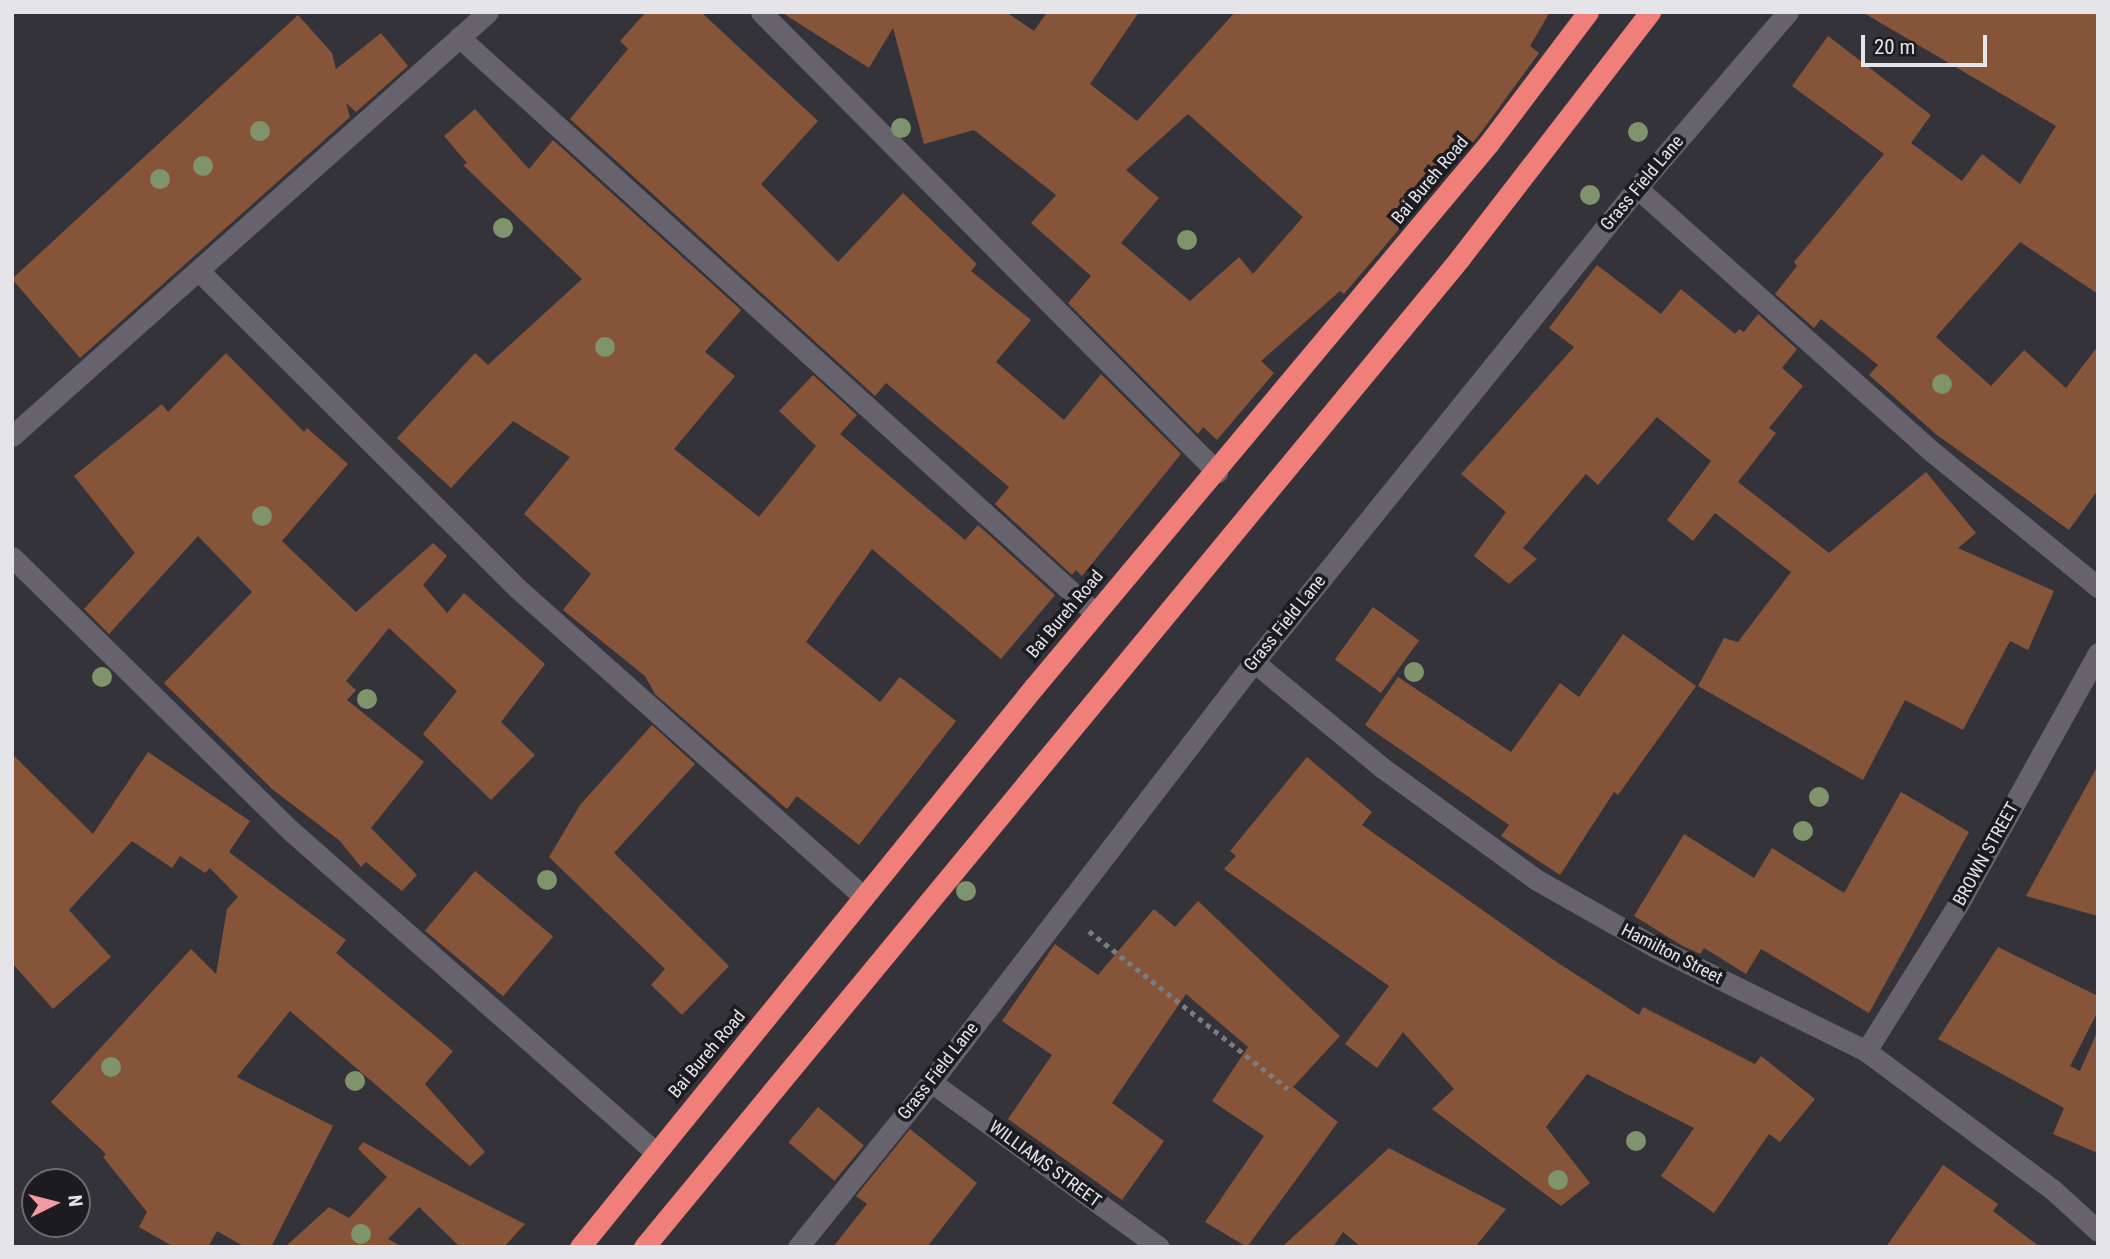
<!DOCTYPE html>
<html>
<head>
<meta charset="utf-8">
<style>
	body { margin:0 }
	#map { position:relative; width:2110px; height:1259px; overflow:hidden; background:#35333a; font-family:"Roboto Condensed",sans-serif }
	div>[style] { position:absolute }
	.building>* { inset:0; background:#865438; transform-origin:0 0 }
	.path>* { height:4.5px; margin-top:-2.25px; transform-origin:0; background:repeating-linear-gradient(90deg,#7c7b81 0 5px,transparent 0 10px) }
	.street>* { height:21px; margin:-10.5px; padding:0 10.5px; transform-origin:10.5px; border-radius:10.5px; background:#66636c }
	.highway>* { height:21px; margin:-10.5px; padding:0 10.5px; transform-origin:10.5px; border-radius:10.5px; background:#f17f79 }
	.trees>* { width:20px; height:20px; margin:-10px; border-radius:50%; background:#7f936c }
	span { translate:-50% -50%; white-space:nowrap; text-align:center; line-height:1.15; -webkit-text-stroke:7px #1c1b1f; paint-order:stroke }
	.street-label { font-size:18px; color:#e5e4e9 }
	.frame { position:absolute; inset:0; border:14px solid #e5e4e9; pointer-events:none }
	.north { position:absolute; left:21px; top:1168px; width:70px; height:70px; box-sizing:border-box; background:#1c1b1f; border:2px solid #6c6b70; border-radius:50%; rotate:84deg; font-size:19px; font-weight:700; line-height:28px; text-align:center; color:#e5e4e9 }
	.north::after { content:''; display:block; margin:auto; width:24px; height:32px; background:#f49aa2; clip-path:polygon(50% 0,100% 100%,50% 72%,0 100%) }
	.scale { position:absolute; left:1861px; top:35px; width:126px; height:32px; box-sizing:border-box; border:4px solid #e5e4e9; border-top:0; padding-left:9px; font-size:21px; line-height:24px; white-space:nowrap; color:#e5e4e9; -webkit-text-stroke:5px #1c1b1f; paint-order:stroke }
</style>
</head>
<body>
<div id="map">
	<div class="building">
		<i style="clip-path:polygon(646px 12px,701px 12px,818px 121px,761px 184px,838px 262px,903px 193px,977px 264px,971px 271px,1031px 320px,996px 362px,1064px 420px,1101px 374px,1181px 454px,1082px 576px,1076px 570px,1072px 575px,995px 504px,1009px 487px,886px 383px,875px 396px,570px 119px,628px 49px,620px 41px)"></i>
		<i style="clip-path:polygon(evenodd,781px 12px,1006px 12px,1034px 31px,1047px 12px,1139px 12px,1090px 84px,1137px 121px,1235px 12px,1550px 12px,1530px 46px,1539px 53px,1479px 135px,1344px 294px,1340px 291px,1261px 361px,1274px 373px,1217px 440px,1203px 427px,1198px 434px,1068px 303px,1091px 276px,1031px 223px,1056px 195px,974px 130px,924px 144px,893px 28px,869px 68px,781px 12px,1188px 114px,1303px 217px,1253px 274px,1239px 257px,1190px 301px,1121px 243px,1159px 198px,1126px 170px,1188px 114px)"></i>
		<i style="clip-path:polygon(1862px 12px,2098px 12px,2098px 294px,2020px 242px,1936px 337px,1991px 386px,2024px 350px,2066px 388px,2098px 346px,2098px 490px,2069px 530px,1937px 435px,1869px 375px,1878px 365px,1821px 319px,1814px 328px,1775px 294px,1797px 266px,1794px 262px,1884px 154px,1792px 86px,1828px 36px,1931px 115px,1911px 143px,1962px 181px,1982px 154px,2020px 184px,2056px 126px)"></i>
		<i style="clip-path:polygon(298px 15px,332px 53px,336px 69px,381px 33px,408px 66px,356px 112px,346px 103px,350px 117px,80px 358px,12px 279px)"></i>
		<i style="clip-path:polygon(475px 109px,529px 169px,553px 140px,741px 310px,705px 352px,735px 376px,674px 449px,759px 517px,816px 446px,779px 411px,813px 375px,857px 415px,840px 434px,965px 540px,978px 525px,1055px 595px,1001px 659px,872px 549px,806px 642px,880px 702px,900px 677px,956px 721px,859px 845px,797px 796px,787px 809px,655px 694px,645px 676px,563px 610px,591px 574px,524px 514px,570px 457px,513px 421px,451px 488px,397px 438px,475px 353px,488px 365px,582px 279px,463px 165px,467px 163px,444px 136px)"></i>
		<i style="clip-path:polygon(1597px 265px,1661px 314px,1681px 289px,1735px 334px,1739px 329px,1744px 332px,1758px 314px,1797px 349px,1782px 368px,1803px 386px,1769px 428px,1776px 433px,1738px 482px,1829px 553px,1926px 472px,1976px 533px,1958px 548px,2054px 591px,2028px 650px,2010px 641px,1963px 730px,1905px 700px,1863px 780px,1698px 686px,1724px 638px,1738px 642px,1791px 572px,1715px 513px,1693px 541px,1667px 520px,1711px 461px,1657px 417px,1598px 485px,1586px 474px,1523px 548px,1537px 559px,1509px 584px,1474px 556px,1506px 512px,1461px 474px,1574px 347px,1549px 328px)"></i>
		<i style="clip-path:polygon(226px 353px,304px 432px,307px 428px,348px 464px,282px 541px,356px 612px,433px 543px,447px 556px,423px 585px,447px 613px,464px 593px,545px 664px,501px 722px,535px 755px,491px 800px,423px 734px,457px 691px,389px 628px,346px 681px,356px 690px,347px 700px,424px 762px,371px 828px,417px 875px,402px 891px,366px 862px,361px 867px,340px 841px,272px 789px,164px 683px,252px 592px,198px 536px,109px 634px,84px 609px,135px 553px,74px 476px,162px 404px,168px 412px)"></i>
		<i style="left:1373px;top:607px;width:57px;height:65px;rotate:36deg"></i>
		<i style="clip-path:polygon(1623px 634px,1696px 686px,1618px 795px,1614px 792px,1560px 875px,1501px 836px,1509px 825px,1365px 725px,1398px 677px,1511px 752px,1560px 683px,1579px 697px)"></i>
		<i style="clip-path:polygon(652px 725px,695px 764px,614px 853px,729px 966px,682px 1015px,651px 985px,665px 969px,549px 857px,580px 805px)"></i>
		<i style="clip-path:polygon(148px 752px,250px 821px,229px 852px,346px 940px,336px 953px,453px 1051px,425px 1084px,485px 1152px,470px 1166px,290px 1011px,237px 1077px,333px 1126px,271px 1247px,245px 1247px,217px 1231px,208px 1247px,174px 1247px,139px 1227px,147px 1212px,103px 1157px,106px 1154px,51px 1102px,191px 949px,216px 974px,227px 909px,238px 897px,210px 868px,205px 873px,180px 856px,172px 868px,132px 841px,69px 910px,111px 957px,53px 1009px,12px 963px,12px 754px,93px 834px)"></i>
		<i style="clip-path:polygon(1307px 757px,1372px 812px,1362px 825px,1552px 959px,1639px 1015px,1643px 1007px,1755px 1064px,1761px 1056px,1815px 1099px,1780px 1142px,1769px 1134px,1714px 1213px,1661px 1176px,1694px 1128px,1587px 1074px,1546px 1127px,1590px 1183px,1561px 1206px,1432px 1109px,1454px 1089px,1403px 1032px,1377px 1068px,1345px 1044px,1389px 986px,1224px 869px,1236px 856px,1230px 851px)"></i>
		<i style="clip-path:polygon(2098px 765px,2098px 916px,2026px 896px)"></i>
		<i style="clip-path:polygon(1901px 792px,1969px 832px,1869px 1013px,1761px 949px,1746px 974px,1704px 948px,1700px 954px,1681px 945px,1634px 916px,1684px 834px,1754px 878px,1772px 848px,1844px 893px)"></i>
		<i style="left:475px;top:871px;width:102px;height:78px;rotate:40deg"></i>
		<i style="clip-path:polygon(1198px 901px,1340px 1036px,1293px 1087px,1338px 1122px,1247px 1247px,1205px 1222px,1264px 1136px,1212px 1101px,1248px 1047px,1186px 994px,1112px 1103px,1164px 1141px,1122px 1200px,1008px 1119px,1052px 1055px,1002px 1021px,1055px 944px,1098px 975px,1154px 909px,1175px 927px)"></i>
		<i style="clip-path:polygon(1998px 947px,2098px 996px,2098px 1011px,2070px 1066px,2080px 1071px,2098px 1030px,2098px 1153px,2053px 1134px,2064px 1108px,1938px 1039px)"></i>
		<i style="left:818px;top:1107px;width:60px;height:46px;rotate:40deg"></i>
		<i style="clip-path:polygon(910px 1129px,977px 1183px,927px 1247px,833px 1247px,867px 1204px,856px 1196px)"></i>
		<i style="clip-path:polygon(363px 1142px,406px 1164px,525px 1224px,504px 1247px,460px 1247px,419px 1207px,388px 1239px,402px 1247px,285px 1247px,329px 1207px,349px 1218px,387px 1177px,358px 1149px)"></i>
		<i style="clip-path:polygon(1389px 1148px,1506px 1209px,1475px 1247px,1361px 1247px,1343px 1232px,1333px 1247px,1282px 1247px)"></i>
		<i style="clip-path:polygon(1943px 1165px,1998px 1204px,1993px 1211px,2040px 1247px,1886px 1247px)"></i>
	</div>
	<div class="path">
		<i style="left:1089px;top:931px;width:254px;rotate:38.4deg"></i>
	</div>
	<div class="street">
		<i style="left:761px;top:12px;width:648px;rotate:45.25deg"></i>
		<i style="left:459px;top:37px;width:858px;rotate:42.17deg"></i>
		<i style="left:1637px;top:188px;width:393px;rotate:41.8deg"></i>
		<i style="left:1930px;top:450px;width:217px;rotate:39.2deg"></i>
		<i style="left:199px;top:271px;width:448px;rotate:44.9deg"></i>
		<i style="left:516px;top:587px;width:466px;rotate:41.7deg"></i>
		<i style="left:12px;top:436px;width:637px;rotate:-41.69deg"></i>
		<i style="left:12px;top:557px;width:390px;rotate:44.5deg"></i>
		<i style="left:290px;top:830px;width:487px;rotate:41.4deg"></i>
		<i style="left:1254px;top:662px;width:168px;rotate:39.5deg"></i>
		<i style="left:1384px;top:769px;width:189px;rotate:36deg"></i>
		<i style="left:1537px;top:880px;width:136px;rotate:29.6deg"></i>
		<i style="left:1655px;top:947px;width:235px;rotate:26.2deg"></i>
		<i style="left:1866px;top:1051px;width:232px;rotate:36.6deg"></i>
		<i style="left:2052px;top:1189px;width:62px;rotate:42.4deg"></i>
		<i style="left:1866px;top:1051px;width:175px;rotate:-57.9deg"></i>
		<i style="left:1959px;top:903px;width:286px;rotate:-60.9deg"></i>
		<i style="left:931px;top:1082px;width:281px;rotate:35.9deg"></i>
		<i style="left:798px;top:1247px;width:212px;rotate:-51.1deg"></i>
		<i style="left:931px;top:1082px;width:530px;rotate:-52.44deg"></i>
		<i style="left:1254px;top:662px;width:609px;rotate:-51.06deg"></i>
		<i style="left:1637px;top:188px;width:232px;rotate:-49.4deg"></i>
	</div>
	<div class="highway">
		<i style="left:580px;top:1247px;width:721px;rotate:-50.97deg"></i>
		<i style="left:1034px;top:687px;width:709px;rotate:-50.09deg"></i>
		<i style="left:1489px;top:143px;width:164px;rotate:-52.9deg"></i>
		<i style="left:644px;top:1247px;width:1282px;rotate:-50.47deg"></i>
		<i style="left:1460px;top:258px;width:311px;rotate:-52.3deg"></i>
	</div>
	<div class="trees">
		<i style="left:901px;top:128px"></i>
		<i style="left:260px;top:131px"></i>
		<i style="left:1638px;top:132px"></i>
		<i style="left:203px;top:166px"></i>
		<i style="left:160px;top:179px"></i>
		<i style="left:1590px;top:195px"></i>
		<i style="left:503px;top:228px"></i>
		<i style="left:1187px;top:240px"></i>
		<i style="left:605px;top:347px"></i>
		<i style="left:1942px;top:384px"></i>
		<i style="left:262px;top:516px"></i>
		<i style="left:1414px;top:672px"></i>
		<i style="left:102px;top:677px"></i>
		<i style="left:367px;top:699px"></i>
		<i style="left:1819px;top:797px"></i>
		<i style="left:1803px;top:831px"></i>
		<i style="left:547px;top:880px"></i>
		<i style="left:966px;top:891px"></i>
		<i style="left:111px;top:1067px"></i>
		<i style="left:355px;top:1081px"></i>
		<i style="left:1636px;top:1141px"></i>
		<i style="left:1558px;top:1180px"></i>
		<i style="left:361px;top:1234px"></i>
	</div>
	<div class="street-label">
		<span style="left:1430px;top:180px;rotate:-50deg">Bai Bureh Road</span>
		<span style="left:1642px;top:183px;rotate:-50deg">Grass Field Lane</span>
		<span style="left:1065px;top:614px;rotate:-50deg">Bai Bureh Road</span>
		<span style="left:1285px;top:623px;rotate:-51deg">Grass Field Lane</span>
		<span style="left:1986px;top:854px;rotate:-61deg">BROWN STREET</span>
		<span style="left:1672px;top:954px;rotate:27deg">Hamilton Street</span>
		<span style="left:707px;top:1054px;rotate:-50deg">Bai Bureh Road</span>
		<span style="left:938px;top:1071px;rotate:-52deg">Grass Field Lane</span>
		<span style="left:1045px;top:1164px;rotate:36deg">WILLIAMS STREET</span>
	</div>
	<div class="frame"></div>
	<div class="north">N</div>
	<div class="scale">20 m</div>
</div>
</body>
</html>
